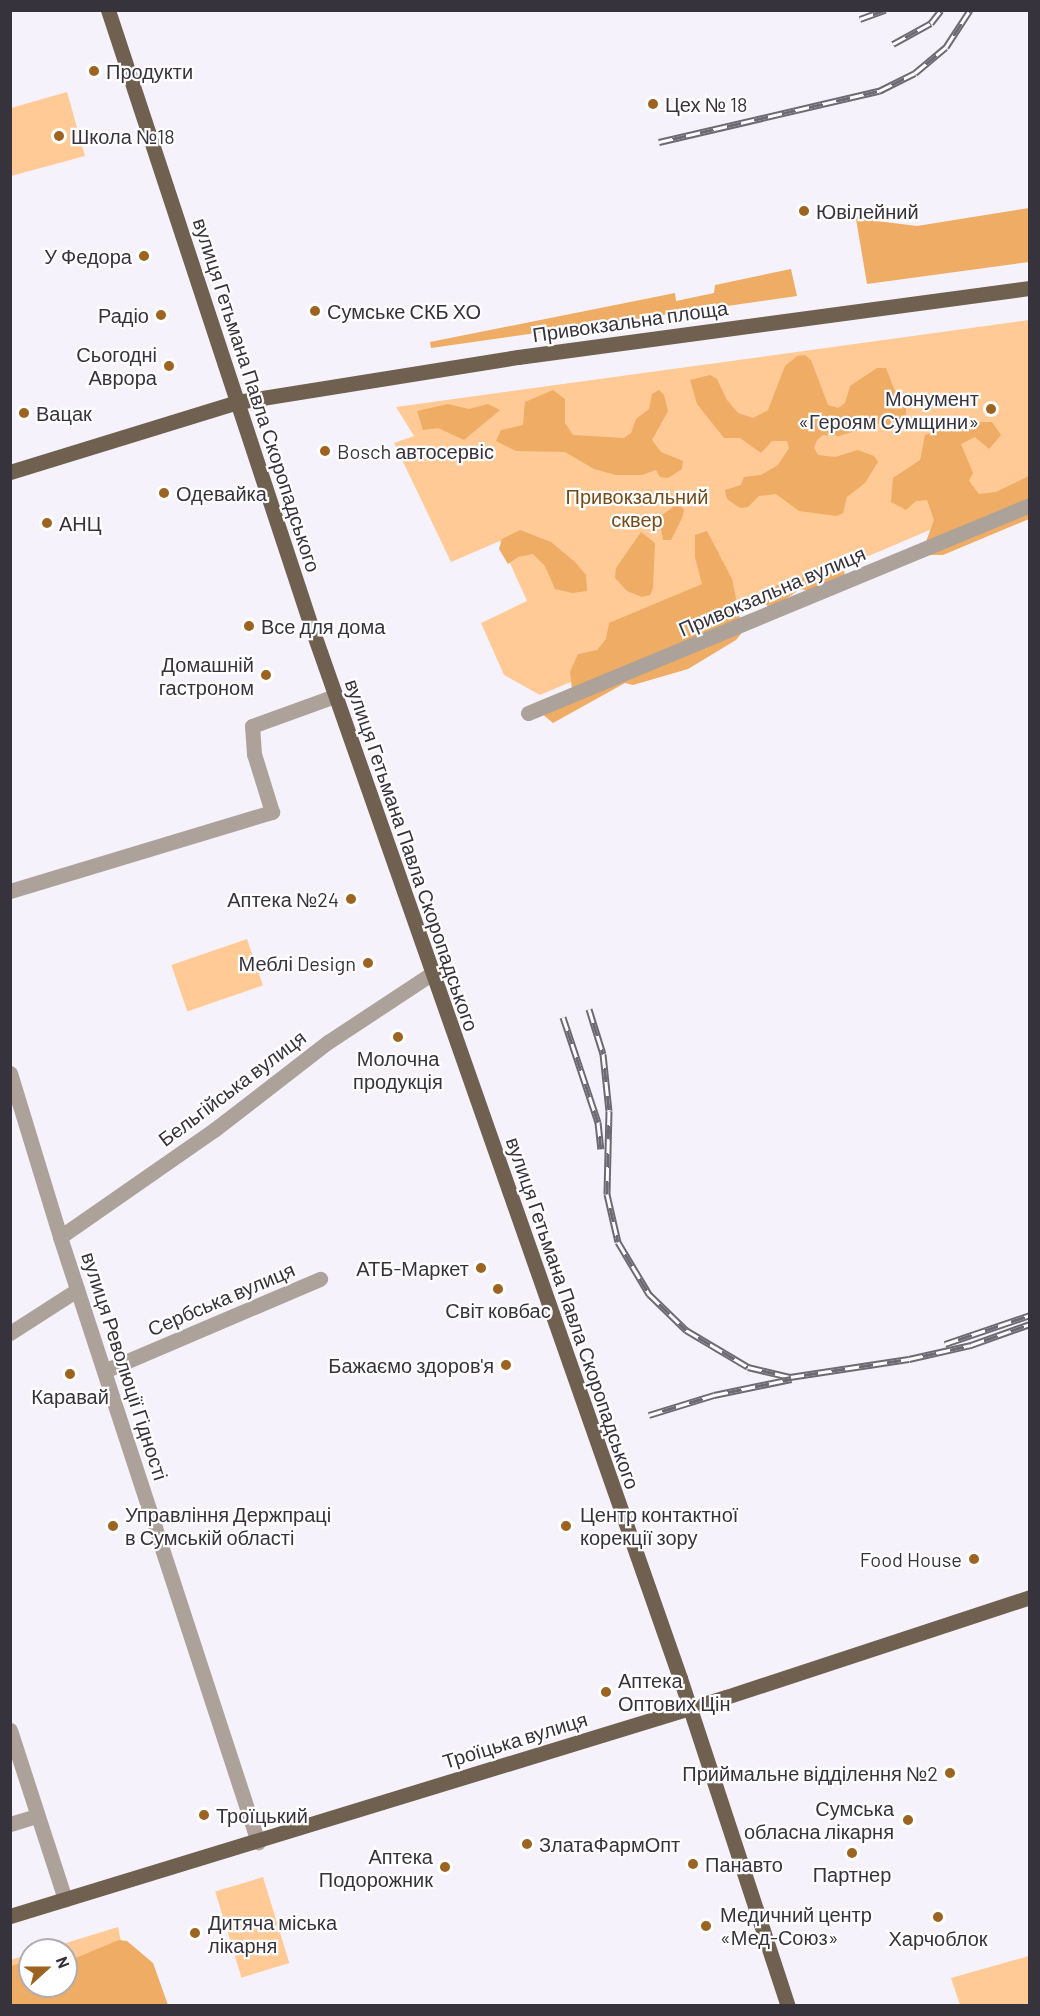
<!DOCTYPE html>
<html>
<head>
<meta charset="utf-8">
<style>
	body { margin:0 }
	#map { position:relative; width:1040px; height:2016px; overflow:hidden; background:#f6f2fc; font-family:Barlow,sans-serif }
	div>[style] { position:absolute }
	.green>* { inset:0; background:#ffca95; transform-origin:0 0 }
	.forest>* { inset:0; background:#eeac65 }
	.minor>* { height:15px; margin:-7.5px; padding:0 7.5px; transform-origin:7.5px; border-radius:7.5px; background:#aca299 }
	.major>* { height:15px; margin:-7.5px; padding:0 7.5px; transform-origin:7.5px; border-radius:7.5px; background:#706050 }
	.rail>* { height:7px; margin-top:-3.5px; transform-origin:0; background:repeating-linear-gradient(90deg,#fff 0 14px,#6e6a74 0 28px); box-sizing:border-box; border-block:2px solid #6e6a74 }
	.dots>* { width:16px; height:16px; translate:-50% -50%; box-sizing:border-box; border:3px solid #fff; border-radius:50% }
	span { translate:-50% -50%; white-space:nowrap; text-align:center; line-height:1.15; -webkit-text-stroke:4.5px #fff; paint-order:stroke }
	.poi-label { font-size:20px; color:#37333d }
	.left { translate:0 -50%; text-align:left }
	.right { translate:-100% -50%; text-align:right }
	.street-label { font-size:20px; color:#37333d }
	.park-label { font-size:20px; color:#774b17 }
	.frame { position:absolute; inset:0; border:12px solid #37333d; pointer-events:none }
	.north { position:absolute; left:18px; top:1938px; width:60px; height:60px; box-sizing:border-box; background:#fff; border:2px solid #afadb1; border-radius:50%; rotate:69deg; font-size:16px; font-weight:700; line-height:24px; text-align:center; color:#37333d }
	.north::after { content:''; display:block; margin:auto; width:21px; height:27px; background:#9c6420; clip-path:polygon(50% 0,100% 100%,50% 72%,0 100%) }
</style>
</head>
<body>
<div id="map">
	<div class="green">
		<i style="clip-path:polygon(67px 92px,85px 156px,11px 176px,11px 108px)"></i>
		<i style="clip-path:polygon(1029px 320px,1029px 488px,540px 695px,504px 675px,481px 623px,527px 601px,500px 541px,451px 562px,394px 443px,414px 436px,396px 407px)"></i>
		<i style="left:247px;top:939px;width:49px;height:80px;rotate:71deg"></i>
		<i style="left:263px;top:1877px;width:90px;height:50px;rotate:73deg"></i>
		<i style="clip-path:polygon(118px 1927px,134px 2005px,11px 2005px,10px 1960px,30px 1954px,30px 1986px,66px 1986px,66px 1950px,43px 1950px)"></i>
		<i style="clip-path:polygon(1029px 1956px,1029px 2005px,960px 2005px,951px 1978px)"></i>
	</div>
	<div class="forest">
		<i style="clip-path:polygon(854px 207px,877px 221px,917px 226px,1029px 208px,1029px 262px,867px 284px)"></i>
		<i style="clip-path:polygon(791px 269px,797px 296px,431px 348px,430px 342px,675px 293px,676px 301px,714px 293px,715px 285px)"></i>
		<i style="clip-path:polygon(805px 355px,811px 360px,828px 405px,838px 408px,845px 403px,850px 386px,877px 368px,886px 368px,894px 389px,906px 400px,906px 416px,903px 424px,896px 426px,879px 424px,839px 436px,823px 435px,817px 440px,814px 448px,818px 455px,835px 457px,858px 450px,874px 456px,878px 462px,865px 483px,847px 497px,843px 513px,837px 516px,799px 511px,776px 494px,759px 496px,748px 507px,740px 508px,727px 499px,725px 490px,741px 485px,744px 477px,761px 475px,778px 465px,789px 448px,787px 441px,772px 441px,761px 453px,740px 438px,724px 438px,697px 404px,690px 380px,710px 375px,717px 379px,727px 400px,738px 413px,753px 418px,768px 410px,785px 366px,797px 356px)"></i>
		<i style="clip-path:polygon(553px 390px,565px 399px,565px 423px,573px 435px,624px 438px,631px 433px,636px 419px,649px 409px,652px 394px,659px 390px,664px 395px,668px 411px,652px 440px,661px 452px,683px 461px,682px 469px,668px 478px,660px 477px,656px 470px,642px 475px,616px 475px,594px 469px,565px 452px,516px 451px,496px 441px,501px 430px,523px 425px,525px 402px)"></i>
		<i style="clip-path:polygon(448px 404px,469px 409px,488px 404px,500px 410px,464px 440px,438px 428px,423px 430px,417px 411px)"></i>
		<i style="clip-path:polygon(963px 422px,992px 422px,1001px 435px,989px 449px,975px 437px,961px 444px,973px 473px,969px 481px,979px 494px,996px 492px,1029px 476px,1029px 519px,943px 555px,928px 555px,924px 547px,934px 520px,927px 500px,916px 501px,906px 510px,891px 502px,893px 478px,920px 460px,925px 435px)"></i>
		<i style="clip-path:polygon(679px 503px,684px 510px,682px 518px,671px 540px,663px 540px,659px 517px)"></i>
		<i style="clip-path:polygon(520px 530px,551px 542px,575px 562px,586px 575px,587px 591px,572px 593px,555px 589px,545px 566px,533px 554px,518px 557px,508px 564px,499px 549px,502px 539px)"></i>
		<i style="clip-path:polygon(707px 531px,732px 579px,740px 618px,741px 634px,736px 640px,688px 669px,633px 685px,625px 683px,553px 723px,541px 713px,572px 689px,570px 672px,578px 654px,597px 650px,606px 639px,609px 623px,702px 584px,695px 557px,695px 535px)"></i>
		<i style="clip-path:polygon(641px 532px,655px 543px,653px 588px,650px 595px,642px 597px,627px 591px,615px 578px,616px 568px)"></i>
		<i style="clip-path:polygon(828px 562px,844px 569px,845px 578px,816px 592px,800px 589px,774px 608px,766px 605px,766px 596px,784px 579px,801px 579px)"></i>
		<i style="clip-path:polygon(119px 1940px,127px 1941px,153px 1963px,168px 2005px,11px 2005px,11px 1966px,30px 1960px,30px 1986px,66px 1986px,66px 1962px)"></i>
	</div>
	<div class="minor">
		<i style="left:528px;top:713px;width:543px;rotate:-22.51deg"></i>
		<i style="left:10px;top:891px;width:274px;rotate:-16.8deg"></i>
		<i style="left:272px;top:812px;width:61px;rotate:-107.2deg"></i>
		<i style="left:254px;top:754px;width:28px;rotate:-94deg"></i>
		<i style="left:252px;top:726px;width:88px;rotate:-19.9deg"></i>
		<i style="left:10px;top:1073px;width:171px;rotate:73deg"></i>
		<i style="left:60px;top:1237px;width:637px;rotate:71.88deg"></i>
		<i style="left:60px;top:1237px;width:188px;rotate:-34.8deg"></i>
		<i style="left:214px;top:1130px;width:144px;rotate:-37.7deg"></i>
		<i style="left:328px;top:1042px;width:123px;rotate:-33.4deg"></i>
		<i style="left:10px;top:1333px;width:80px;rotate:-32.7deg"></i>
		<i style="left:104px;top:1371px;width:235px;rotate:-23.1deg"></i>
		<i style="left:10px;top:1730px;width:178px;rotate:72deg"></i>
		<i style="left:10px;top:1824px;width:28px;rotate:-17deg"></i>
	</div>
	<div class="major">
		<i style="left:108px;top:10px;width:649px;rotate:71.76deg"></i>
		<i style="left:311px;top:626px;width:1115px;rotate:70.67deg"></i>
		<i style="left:680px;top:1678px;width:345px;rotate:71.8deg"></i>
		<i style="left:10px;top:472px;width:238px;rotate:-17.1deg"></i>
		<i style="left:237px;top:402px;width:285px;rotate:-9.1deg"></i>
		<i style="left:518px;top:357px;width:517px;rotate:-7.68deg"></i>
		<i style="left:10px;top:1916px;width:749px;rotate:-17.01deg"></i>
		<i style="left:726px;top:1697px;width:320px;rotate:-18.2deg"></i>
	</div>
	<div class="rail">
		<i style="left:860px;top:19px;width:27px;rotate:-20deg"></i>
		<i style="left:893px;top:44px;width:43px;rotate:-28.9deg"></i>
		<i style="left:931px;top:23px;width:16px;rotate:-52deg"></i>
		<i style="left:659px;top:142px;width:226px;rotate:-13.1deg"></i>
		<i style="left:879px;top:91px;width:40px;rotate:-26.6deg"></i>
		<i style="left:915px;top:73px;width:40px;rotate:-40deg"></i>
		<i style="left:946px;top:47px;width:44px;rotate:-57deg"></i>
		<i style="left:589px;top:1009px;width:47px;rotate:72.7deg"></i>
		<i style="left:603px;top:1054px;width:57px;rotate:84deg"></i>
		<i style="left:609px;top:1111px;width:83px;rotate:91.4deg"></i>
		<i style="left:607px;top:1194px;width:49px;rotate:77.1deg"></i>
		<i style="left:618px;top:1242px;width:61px;rotate:59.2deg"></i>
		<i style="left:649px;top:1294px;width:52px;rotate:44.2deg"></i>
		<i style="left:686px;top:1330px;width:72px;rotate:30.8deg"></i>
		<i style="left:748px;top:1367px;width:43px;rotate:13.4deg"></i>
		<i style="left:790px;top:1377px;width:120px;rotate:-8.6deg"></i>
		<i style="left:909px;top:1359px;width:64px;rotate:-12.7deg"></i>
		<i style="left:971px;top:1345px;width:63px;rotate:-19.6deg"></i>
		<i style="left:563px;top:1017px;width:111px;rotate:71.6deg"></i>
		<i style="left:598px;top:1122px;width:27px;rotate:84deg"></i>
		<i style="left:945px;top:1344px;width:90px;rotate:-18.8deg"></i>
		<i style="left:649px;top:1415px;width:68px;rotate:-17.1deg"></i>
		<i style="left:714px;top:1395px;width:79px;rotate:-11.7deg"></i>
	</div>
	<div class="dots">
		<i style="left:94px;top:71px;background:#9c6420"></i>
		<i style="left:653px;top:104px;background:#9c6420"></i>
		<i style="left:59px;top:136px;background:#9c6420"></i>
		<i style="left:804px;top:211px;background:#9c6420"></i>
		<i style="left:144px;top:256px;background:#9c6420"></i>
		<i style="left:315px;top:311px;background:#9c6420"></i>
		<i style="left:161px;top:315px;background:#9c6420"></i>
		<i style="left:169px;top:366px;background:#9c6420"></i>
		<i style="left:991px;top:409px;background:#9c6420"></i>
		<i style="left:24px;top:413px;background:#9c6420"></i>
		<i style="left:325px;top:451px;background:#9c6420"></i>
		<i style="left:164px;top:493px;background:#9c6420"></i>
		<i style="left:47px;top:523px;background:#9c6420"></i>
		<i style="left:249px;top:626px;background:#9c6420"></i>
		<i style="left:266px;top:675px;background:#9c6420"></i>
		<i style="left:351px;top:899px;background:#9c6420"></i>
		<i style="left:368px;top:963px;background:#9c6420"></i>
		<i style="left:398px;top:1037px;background:#9c6420"></i>
		<i style="left:481px;top:1268px;background:#9c6420"></i>
		<i style="left:498px;top:1289px;background:#9c6420"></i>
		<i style="left:506px;top:1365px;background:#9c6420"></i>
		<i style="left:70px;top:1374px;background:#9c6420"></i>
		<i style="left:113px;top:1526px;background:#9c6420"></i>
		<i style="left:566px;top:1526px;background:#9c6420"></i>
		<i style="left:974px;top:1559px;background:#9c6420"></i>
		<i style="left:606px;top:1692px;background:#9c6420"></i>
		<i style="left:950px;top:1773px;background:#9c6420"></i>
		<i style="left:204px;top:1815px;background:#9c6420"></i>
		<i style="left:908px;top:1820px;background:#9c6420"></i>
		<i style="left:527px;top:1844px;background:#9c6420"></i>
		<i style="left:852px;top:1853px;background:#9c6420"></i>
		<i style="left:693px;top:1864px;background:#9c6420"></i>
		<i style="left:445px;top:1867px;background:#9c6420"></i>
		<i style="left:938px;top:1917px;background:#9c6420"></i>
		<i style="left:706px;top:1926px;background:#9c6420"></i>
		<i style="left:195px;top:1933px;background:#9c6420"></i>
	</div>
	<div class="poi-label">
		<span class="left" style="left:106px;top:71px">Продукти</span>
		<span class="left" style="left:665px;top:104px">Цех № 18</span>
		<span class="left" style="left:71px;top:136px">Школа №18</span>
		<span class="left" style="left:816px;top:211px">Ювілейний</span>
		<span class="right" style="left:132px;top:256px">У Федора</span>
		<span class="left" style="left:327px;top:311px">Сумське СКБ ХО</span>
		<span class="right" style="left:149px;top:315px">Радіо</span>
		<span class="right" style="left:157px;top:366px">Сьогодні<br>Аврора</span>
		<span class="right" style="left:979px;top:410px">Монумент<br>«Героям Сумщини»</span>
		<span class="left" style="left:36px;top:413px">Вацак</span>
		<span class="left" style="left:337px;top:451px">Bosch автосервіс</span>
		<span class="left" style="left:176px;top:493px">Одевайка</span>
		<span class="left" style="left:59px;top:523px">АНЦ</span>
		<span class="left" style="left:261px;top:626px">Все для дома</span>
		<span class="right" style="left:254px;top:676px">Домашній<br>гастроном</span>
		<span class="right" style="left:339px;top:899px">Аптека №24</span>
		<span class="right" style="left:356px;top:963px">Меблі Design</span>
		<span style="left:398px;top:1070px">Молочна<br>продукція</span>
		<span class="right" style="left:469px;top:1268px">АТБ-Маркет</span>
		<span style="left:498px;top:1310px">Світ ковбас</span>
		<span class="right" style="left:494px;top:1365px">Бажаємо здоров'я</span>
		<span style="left:70px;top:1396px">Каравай</span>
		<span class="left" style="left:125px;top:1526px">Управління Держпраці<br>в Сумській області</span>
		<span class="left" style="left:580px;top:1526px">Центр контактної<br>корекції зору</span>
		<span class="right" style="left:962px;top:1559px">Food House</span>
		<span class="left" style="left:618px;top:1692px">Аптека<br>Оптових Цін</span>
		<span class="right" style="left:938px;top:1773px">Приймальне відділення №2</span>
		<span class="right" style="left:894px;top:1820px">Сумська<br>обласна лікарня</span>
		<span class="left" style="left:216px;top:1815px">Троїцький</span>
		<span class="left" style="left:539px;top:1844px">ЗлатаФармОпт</span>
		<span class="right" style="left:433px;top:1868px">Аптека<br>Подорожник</span>
		<span class="left" style="left:705px;top:1864px">Панавто</span>
		<span style="left:852px;top:1874px">Партнер</span>
		<span class="left" style="left:720px;top:1926px">Медичний центр<br>«Мед-Союз»</span>
		<span class="left" style="left:208px;top:1934px">Дитяча міська<br>лікарня</span>
		<span style="left:938px;top:1938px">Харчоблок</span>
	</div>
	<div class="street-label">
		<span style="left:630px;top:321px;rotate:-8deg">Привокзальна площа</span>
		<span style="left:257px;top:395px;rotate:72deg">вулиця Гетьмана Павла Скоропадського</span>
		<span style="left:772px;top:591px;rotate:-23deg">Привокзальна вулиця</span>
		<span style="left:412px;top:855px;rotate:71deg">вулиця Гетьмана Павла Скоропадського</span>
		<span style="left:232px;top:1088px;rotate:-37deg">Бельгійська вулиця</span>
		<span style="left:221px;top:1299px;rotate:-23deg">Сербська вулиця</span>
		<span style="left:573px;top:1313px;rotate:71deg">вулиця Гетьмана Павла Скоропадського</span>
		<span style="left:125px;top:1366px;rotate:72deg">вулиця Революції Гідності</span>
		<span style="left:515px;top:1740px;rotate:-17deg">Троїцька вулиця</span>
	</div>
	<div class="park-label">
		<span style="left:637px;top:508px">Привокзальний<br>сквер</span>
	</div>
	<div class="frame"></div>
	<div class="north">N</div>
</div>
</body>
</html>
